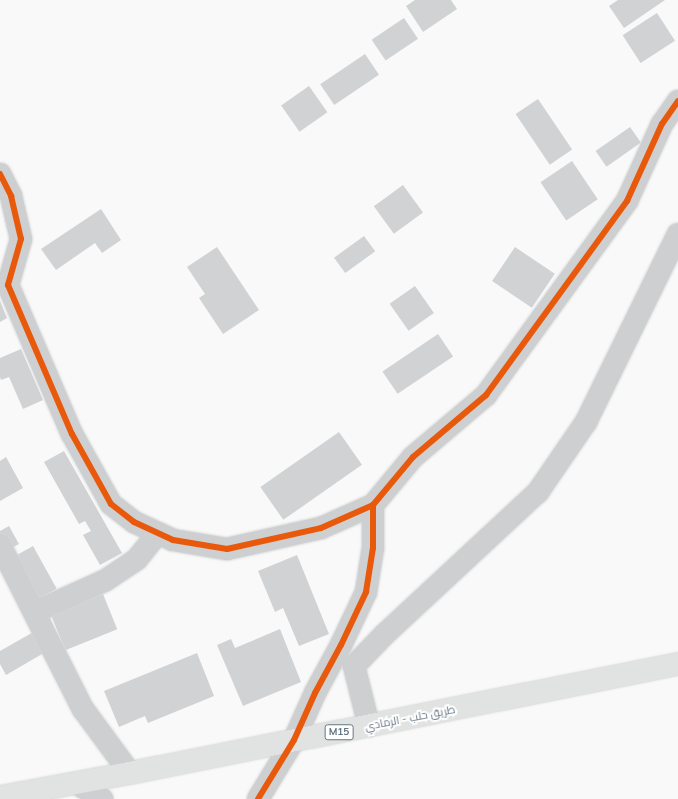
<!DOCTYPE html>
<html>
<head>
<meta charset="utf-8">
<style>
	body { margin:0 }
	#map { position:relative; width:678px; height:799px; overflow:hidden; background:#f9f9f9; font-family:Mulish,Cairo,sans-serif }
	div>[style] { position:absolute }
	.building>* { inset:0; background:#d0d2d3; transform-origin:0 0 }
	.roads { filter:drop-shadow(0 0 1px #d5d6d6) drop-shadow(0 0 1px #d5d6d6) }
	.minor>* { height:22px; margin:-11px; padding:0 11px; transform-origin:11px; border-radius:11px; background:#cecfd0 }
	.highway>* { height:22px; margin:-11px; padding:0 11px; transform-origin:11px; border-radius:11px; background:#e1e2e2 }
	.cycleway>* { height:6px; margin:-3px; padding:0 3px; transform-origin:3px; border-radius:3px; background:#e8590c }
	span { translate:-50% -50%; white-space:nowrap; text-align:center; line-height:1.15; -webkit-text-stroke:4px #fff; paint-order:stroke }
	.shield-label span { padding:1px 3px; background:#fff; border:1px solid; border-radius:3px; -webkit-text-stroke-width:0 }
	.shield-label { font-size:10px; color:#657683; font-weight:700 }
	.street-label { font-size:11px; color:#657683 }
</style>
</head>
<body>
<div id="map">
	<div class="building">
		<i style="clip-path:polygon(415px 0,451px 0,457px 9px,423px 32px,406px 6px)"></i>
		<i style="clip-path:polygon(618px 0,665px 0,624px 28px,609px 6px)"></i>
		<i style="left:657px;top:13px;width:33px;height:41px;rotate:57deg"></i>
		<i style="left:404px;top:18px;width:25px;height:39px;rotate:56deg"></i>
		<i style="left:365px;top:54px;width:25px;height:54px;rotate:56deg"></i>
		<i style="left:309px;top:86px;width:32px;height:34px;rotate:55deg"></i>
		<i style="left:538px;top:99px;width:61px;height:27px;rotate:56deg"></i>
		<i style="left:630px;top:127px;width:19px;height:42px;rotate:55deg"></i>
		<i style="left:572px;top:161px;width:46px;height:38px;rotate:56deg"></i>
		<i style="left:403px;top:185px;width:34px;height:36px;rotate:54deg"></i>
		<i style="clip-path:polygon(101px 209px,121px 240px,102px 253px,95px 243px,56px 270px,41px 249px)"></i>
		<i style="left:364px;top:236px;width:19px;height:37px;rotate:54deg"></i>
		<i style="clip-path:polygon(217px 247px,259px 310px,223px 334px,199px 298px,205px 294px,187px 267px)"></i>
		<i style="left:515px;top:247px;width:48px;height:41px;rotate:34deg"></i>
		<i style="left:415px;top:286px;width:33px;height:31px;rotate:55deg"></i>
		<i style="clip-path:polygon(0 301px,7px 318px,0 322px)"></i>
		<i style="left:438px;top:334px;width:27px;height:67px;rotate:56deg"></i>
		<i style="clip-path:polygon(21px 349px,43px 400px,23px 409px,9px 377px,1px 380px,0 377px,0 358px)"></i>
		<i style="left:339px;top:432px;width:40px;height:96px;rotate:55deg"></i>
		<i style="clip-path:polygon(64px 451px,122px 553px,100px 565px,83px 535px,91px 531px,85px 521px,79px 524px,44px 462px)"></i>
		<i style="clip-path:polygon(6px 457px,23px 488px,0 501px,0 461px)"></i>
		<i style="clip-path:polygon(9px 526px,19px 544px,8px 550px,0 535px,0 531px)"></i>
		<i style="left:33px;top:546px;width:49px;height:22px;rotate:61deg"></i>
		<i style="clip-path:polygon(297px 555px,329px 634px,299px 646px,283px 608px,275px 612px,258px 571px)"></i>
		<i style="left:103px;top:594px;width:38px;height:56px;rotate:68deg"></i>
		<i style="clip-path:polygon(280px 629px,301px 682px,243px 706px,217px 645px,231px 639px,235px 648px)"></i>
		<i style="clip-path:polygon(37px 630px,49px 650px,6px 675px,0 664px,0 651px)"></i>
		<i style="clip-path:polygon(197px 653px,214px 696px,148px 723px,145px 716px,119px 727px,104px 691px)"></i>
	</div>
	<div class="roads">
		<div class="minor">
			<i style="left:0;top:174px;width:25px;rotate:63deg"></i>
			<i style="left:11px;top:196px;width:44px;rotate:76.9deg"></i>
			<i style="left:21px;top:239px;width:48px;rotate:105.8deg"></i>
			<i style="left:8px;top:285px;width:162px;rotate:66.8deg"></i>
			<i style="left:72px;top:434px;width:80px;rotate:60.9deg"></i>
			<i style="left:111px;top:504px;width:29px;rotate:38deg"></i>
			<i style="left:134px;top:522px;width:43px;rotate:24.8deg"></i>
			<i style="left:173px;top:540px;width:55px;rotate:9.5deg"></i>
			<i style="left:227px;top:549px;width:96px;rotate:-12.6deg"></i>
			<i style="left:321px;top:528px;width:57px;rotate:-23.9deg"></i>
			<i style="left:0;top:545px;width:184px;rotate:63.2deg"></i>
			<i style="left:83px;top:709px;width:79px;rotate:53.7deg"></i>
			<i style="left:35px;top:612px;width:78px;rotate:-24.3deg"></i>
			<i style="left:106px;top:580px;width:37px;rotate:-34deg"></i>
			<i style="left:137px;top:559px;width:33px;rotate:-51deg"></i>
			<i style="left:369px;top:726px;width:62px;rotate:-104deg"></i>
			<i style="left:354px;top:666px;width:45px;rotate:-45.9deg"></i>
			<i style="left:385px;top:634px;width:209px;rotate:-42.9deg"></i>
			<i style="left:538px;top:492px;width:85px;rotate:-55.6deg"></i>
			<i style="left:586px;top:422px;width:209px;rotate:-63.9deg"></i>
			<i style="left:76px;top:783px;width:31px;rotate:32deg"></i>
			<i style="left:258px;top:799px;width:69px;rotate:-58.6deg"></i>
			<i style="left:294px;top:740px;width:51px;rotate:-65.9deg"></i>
			<i style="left:315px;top:693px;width:55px;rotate:-61.6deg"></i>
			<i style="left:341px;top:645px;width:59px;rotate:-64.7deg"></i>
			<i style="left:366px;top:592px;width:45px;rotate:-81deg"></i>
			<i style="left:373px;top:548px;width:43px;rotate:-90deg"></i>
			<i style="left:373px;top:505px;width:62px;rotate:-50.2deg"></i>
			<i style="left:413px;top:457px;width:96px;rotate:-40.3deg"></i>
			<i style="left:486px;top:395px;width:240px;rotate:-54deg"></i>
			<i style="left:627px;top:201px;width:85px;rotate:-65.6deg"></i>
			<i style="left:662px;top:124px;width:28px;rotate:-55deg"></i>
		</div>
		<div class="highway">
			<i style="left:0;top:797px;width:132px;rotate:-10.5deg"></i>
			<i style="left:130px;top:773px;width:559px;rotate:-11.25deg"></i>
		</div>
	</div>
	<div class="cycleway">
		<i style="left:0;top:174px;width:25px;rotate:63deg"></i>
		<i style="left:11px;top:196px;width:44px;rotate:76.9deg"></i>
		<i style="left:21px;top:239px;width:48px;rotate:105.8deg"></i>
		<i style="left:8px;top:285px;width:162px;rotate:66.8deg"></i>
		<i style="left:72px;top:434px;width:80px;rotate:60.9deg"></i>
		<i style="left:111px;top:504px;width:29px;rotate:38deg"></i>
		<i style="left:134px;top:522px;width:43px;rotate:24.8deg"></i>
		<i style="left:173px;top:540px;width:55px;rotate:9.5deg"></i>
		<i style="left:227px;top:549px;width:96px;rotate:-12.6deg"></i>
		<i style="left:321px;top:528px;width:57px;rotate:-23.9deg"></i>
		<i style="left:258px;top:799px;width:69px;rotate:-58.6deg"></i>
		<i style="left:294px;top:740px;width:51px;rotate:-65.9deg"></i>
		<i style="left:315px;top:693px;width:55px;rotate:-61.6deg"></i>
		<i style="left:341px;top:645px;width:59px;rotate:-64.7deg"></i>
		<i style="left:366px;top:592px;width:45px;rotate:-81deg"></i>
		<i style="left:373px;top:548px;width:43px;rotate:-90deg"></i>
		<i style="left:373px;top:505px;width:62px;rotate:-50.2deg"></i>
		<i style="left:413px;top:457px;width:96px;rotate:-40.3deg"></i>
		<i style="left:486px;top:395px;width:240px;rotate:-54deg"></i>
		<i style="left:627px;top:201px;width:85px;rotate:-65.6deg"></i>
		<i style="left:662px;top:124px;width:28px;rotate:-55deg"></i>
	</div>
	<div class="shield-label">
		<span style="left:339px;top:732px">M15</span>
	</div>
	<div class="street-label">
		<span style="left:410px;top:718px;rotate:-11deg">طريق حلب - الرمادي</span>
	</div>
</div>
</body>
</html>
